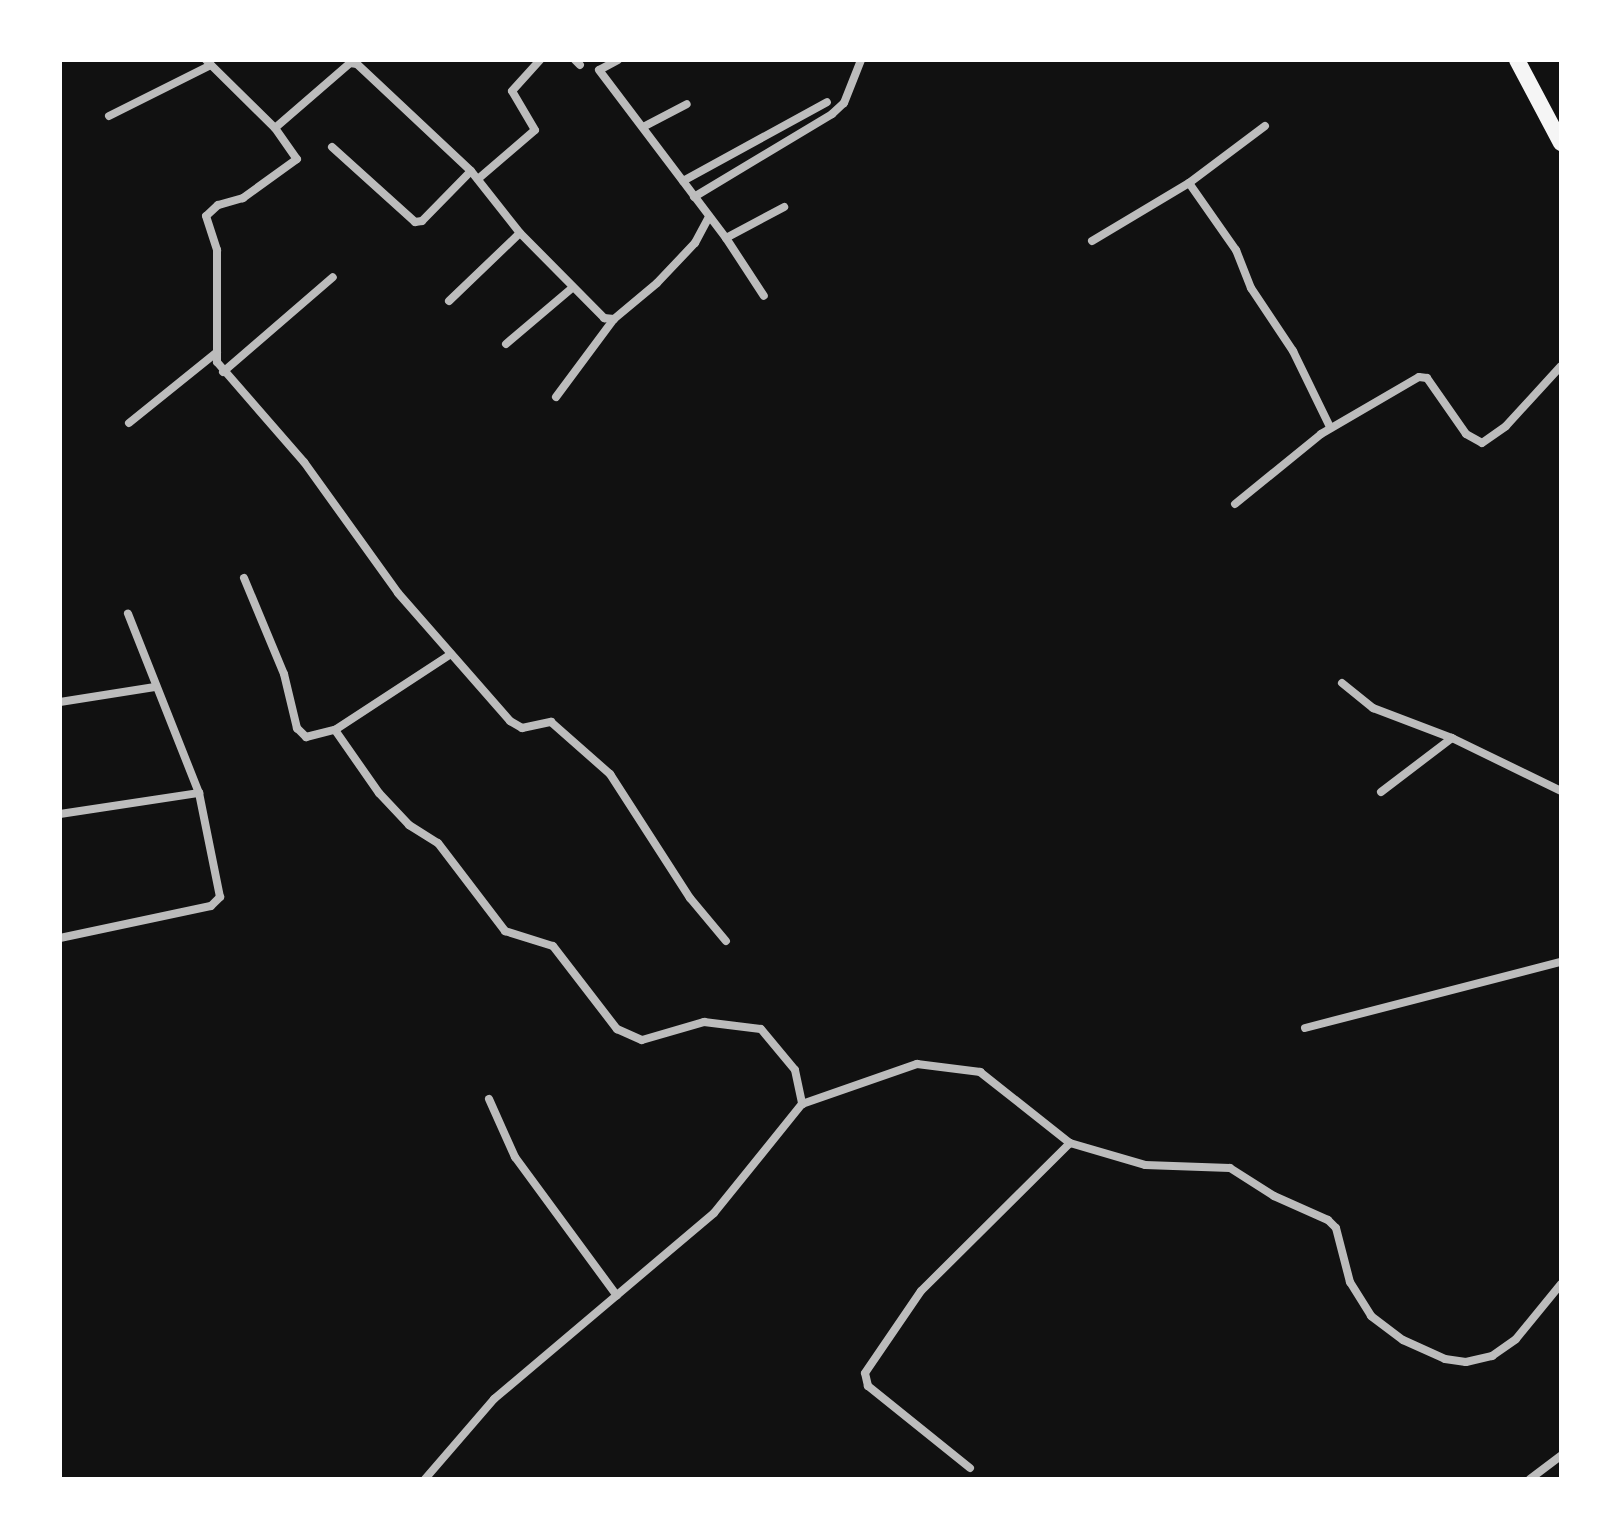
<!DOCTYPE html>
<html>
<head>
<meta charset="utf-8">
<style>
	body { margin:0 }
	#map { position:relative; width:1621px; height:1539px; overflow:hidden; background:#111; font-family:"Titillium Web",sans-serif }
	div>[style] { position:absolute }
	.minor>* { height:8px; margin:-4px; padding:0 4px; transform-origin:4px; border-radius:4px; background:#bcbcbc }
	.secondary>* { height:16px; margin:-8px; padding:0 8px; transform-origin:8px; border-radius:8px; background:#f5f5f5 }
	span { translate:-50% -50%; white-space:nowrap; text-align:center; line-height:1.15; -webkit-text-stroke:7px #fff; paint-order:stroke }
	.frame { position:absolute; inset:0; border:62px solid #fff; pointer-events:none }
</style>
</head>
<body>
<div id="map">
	<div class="minor">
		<i style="left:206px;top:60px;width:97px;rotate:44.6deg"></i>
		<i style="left:275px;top:128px;width:38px;rotate:55deg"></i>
		<i style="left:297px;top:159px;width:67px;rotate:144.2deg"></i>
		<i style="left:243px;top:198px;width:26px;rotate:164deg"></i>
		<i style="left:218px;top:205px;width:16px;rotate:137deg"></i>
		<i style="left:206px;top:216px;width:36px;rotate:72deg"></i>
		<i style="left:217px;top:250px;width:112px;rotate:90deg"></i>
		<i style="left:217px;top:362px;width:133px;rotate:49deg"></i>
		<i style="left:304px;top:462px;width:161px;rotate:54.3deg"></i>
		<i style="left:398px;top:593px;width:170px;rotate:48.8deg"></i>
		<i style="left:510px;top:721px;width:14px;rotate:30deg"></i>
		<i style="left:522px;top:728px;width:30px;rotate:-12deg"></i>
		<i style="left:551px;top:722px;width:79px;rotate:41.4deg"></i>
		<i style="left:610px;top:774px;width:148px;rotate:57.2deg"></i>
		<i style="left:690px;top:898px;width:56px;rotate:50.1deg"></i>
		<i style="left:575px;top:60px;width:7px;rotate:45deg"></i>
		<i style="left:618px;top:60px;width:21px;rotate:152deg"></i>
		<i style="left:599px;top:70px;width:211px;rotate:52.9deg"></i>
		<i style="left:726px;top:238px;width:66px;rotate:-28.1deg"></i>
		<i style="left:109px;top:116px;width:114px;rotate:-26.6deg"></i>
		<i style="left:645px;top:126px;width:47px;rotate:-27.6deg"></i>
		<i style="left:275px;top:128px;width:99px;rotate:-40.9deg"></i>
		<i style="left:350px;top:63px;width:7px;rotate:8deg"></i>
		<i style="left:357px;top:64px;width:156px;rotate:43.2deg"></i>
		<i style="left:471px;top:171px;width:79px;rotate:51.7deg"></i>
		<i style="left:520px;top:233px;width:120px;rotate:45.3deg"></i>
		<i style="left:604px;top:318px;width:10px;rotate:6deg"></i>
		<i style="left:614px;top:319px;width:56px;rotate:-39.9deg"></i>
		<i style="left:657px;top:283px;width:55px;rotate:-46.5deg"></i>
		<i style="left:695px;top:243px;width:30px;rotate:-62deg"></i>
		<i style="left:332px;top:147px;width:112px;rotate:42.1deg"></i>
		<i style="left:415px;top:222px;width:7px;rotate:-8deg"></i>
		<i style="left:422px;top:221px;width:70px;rotate:-45.6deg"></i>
		<i style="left:478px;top:179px;width:75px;rotate:-40.7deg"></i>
		<i style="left:535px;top:130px;width:45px;rotate:-120.5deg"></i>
		<i style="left:512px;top:91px;width:42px;rotate:-47.9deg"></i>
		<i style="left:683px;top:181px;width:164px;rotate:-28.7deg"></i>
		<i style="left:1189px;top:183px;width:82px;rotate:55deg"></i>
		<i style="left:1236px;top:250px;width:41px;rotate:68.5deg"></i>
		<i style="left:1251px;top:288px;width:76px;rotate:56.3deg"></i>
		<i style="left:1293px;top:351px;width:85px;rotate:64deg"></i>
		<i style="left:694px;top:197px;width:161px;rotate:-31deg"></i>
		<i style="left:832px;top:114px;width:16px;rotate:-43deg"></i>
		<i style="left:844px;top:103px;width:46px;rotate:-68.4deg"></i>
		<i style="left:726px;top:238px;width:69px;rotate:56.8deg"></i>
		<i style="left:1092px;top:241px;width:113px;rotate:-30.9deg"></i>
		<i style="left:1189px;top:183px;width:95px;rotate:-36.9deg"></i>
		<i style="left:449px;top:301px;width:98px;rotate:-43.8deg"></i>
		<i style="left:506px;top:344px;width:87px;rotate:-40.3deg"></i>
		<i style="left:223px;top:372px;width:145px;rotate:-40.8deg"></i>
		<i style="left:556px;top:397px;width:97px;rotate:-53.4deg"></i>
		<i style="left:129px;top:423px;width:113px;rotate:-38.9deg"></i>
		<i style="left:1235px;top:504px;width:111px;rotate:-39.1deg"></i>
		<i style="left:1321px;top:434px;width:113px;rotate:-30.2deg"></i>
		<i style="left:1419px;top:377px;width:8px;rotate:7deg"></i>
		<i style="left:1427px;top:378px;width:68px;rotate:55.1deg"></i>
		<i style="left:1466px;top:434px;width:18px;rotate:29deg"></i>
		<i style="left:1482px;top:443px;width:29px;rotate:-35deg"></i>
		<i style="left:1506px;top:426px;width:81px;rotate:-47.5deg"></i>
		<i style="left:244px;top:578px;width:104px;rotate:67.4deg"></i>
		<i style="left:284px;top:674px;width:56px;rotate:76.5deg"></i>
		<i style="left:297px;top:728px;width:13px;rotate:45deg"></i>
		<i style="left:306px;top:737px;width:30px;rotate:-14deg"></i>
		<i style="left:451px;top:654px;width:139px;rotate:146.8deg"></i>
		<i style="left:335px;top:730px;width:77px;rotate:55.1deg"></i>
		<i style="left:379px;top:793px;width:44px;rotate:46.8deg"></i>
		<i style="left:409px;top:825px;width:34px;rotate:32deg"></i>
		<i style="left:438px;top:843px;width:111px;rotate:52.7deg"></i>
		<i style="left:505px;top:931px;width:50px;rotate:17.4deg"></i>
		<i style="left:553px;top:946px;width:105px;rotate:52.4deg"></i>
		<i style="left:617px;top:1029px;width:27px;rotate:24deg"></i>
		<i style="left:642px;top:1040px;width:65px;rotate:-16.2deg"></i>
		<i style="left:704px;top:1022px;width:57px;rotate:7deg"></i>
		<i style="left:761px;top:1029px;width:53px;rotate:50.3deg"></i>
		<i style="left:795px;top:1070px;width:35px;rotate:78deg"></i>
		<i style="left:1342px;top:683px;width:40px;rotate:39deg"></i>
		<i style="left:1373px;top:708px;width:85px;rotate:20.8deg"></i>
		<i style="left:1452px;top:738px;width:121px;rotate:25.9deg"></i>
		<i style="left:60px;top:702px;width:96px;rotate:-9deg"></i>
		<i style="left:1381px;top:792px;width:89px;rotate:-37.3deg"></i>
		<i style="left:60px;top:814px;width:141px;rotate:-8.6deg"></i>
		<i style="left:60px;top:938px;width:154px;rotate:-12deg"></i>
		<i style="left:211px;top:906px;width:13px;rotate:-45deg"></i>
		<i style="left:220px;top:897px;width:106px;rotate:-101.4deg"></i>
		<i style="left:199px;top:793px;width:193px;rotate:-111.6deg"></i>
		<i style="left:1305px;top:1028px;width:264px;rotate:-14.5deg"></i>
		<i style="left:489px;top:1099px;width:64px;rotate:65.9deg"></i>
		<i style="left:515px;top:1157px;width:172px;rotate:53.7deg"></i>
		<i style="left:970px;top:1468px;width:131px;rotate:-141.2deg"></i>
		<i style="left:868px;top:1386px;width:13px;rotate:-103deg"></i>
		<i style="left:865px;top:1373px;width:99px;rotate:-55.7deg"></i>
		<i style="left:921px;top:1291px;width:210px;rotate:-44.8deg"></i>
		<i style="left:425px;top:1479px;width:106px;rotate:-49.2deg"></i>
		<i style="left:494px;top:1399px;width:288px;rotate:-40.2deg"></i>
		<i style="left:714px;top:1213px;width:140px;rotate:-51.1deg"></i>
		<i style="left:802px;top:1104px;width:122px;rotate:-19.2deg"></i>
		<i style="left:917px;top:1064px;width:64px;rotate:7.2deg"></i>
		<i style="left:980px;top:1072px;width:115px;rotate:38.3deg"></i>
		<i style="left:1070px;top:1143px;width:78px;rotate:16.3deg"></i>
		<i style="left:1145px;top:1165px;width:85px;rotate:2deg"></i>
		<i style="left:1230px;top:1168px;width:52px;rotate:32.5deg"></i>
		<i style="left:1274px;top:1196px;width:59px;rotate:24deg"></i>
		<i style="left:1328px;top:1220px;width:11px;rotate:45deg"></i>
		<i style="left:1336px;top:1228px;width:56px;rotate:75.5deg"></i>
		<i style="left:1350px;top:1282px;width:40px;rotate:58deg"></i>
		<i style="left:1371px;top:1316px;width:40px;rotate:37deg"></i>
		<i style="left:1403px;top:1340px;width:46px;rotate:24.3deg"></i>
		<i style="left:1445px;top:1359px;width:21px;rotate:8deg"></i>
		<i style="left:1466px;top:1362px;width:27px;rotate:-13deg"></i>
		<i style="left:1492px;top:1356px;width:29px;rotate:-35deg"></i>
		<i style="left:1516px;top:1339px;width:71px;rotate:-50.7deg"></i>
		<i style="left:1530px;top:1479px;width:39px;rotate:-37deg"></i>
	</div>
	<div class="secondary">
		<i style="left:1517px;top:60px;width:94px;rotate:62.1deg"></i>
	</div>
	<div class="frame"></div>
</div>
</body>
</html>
